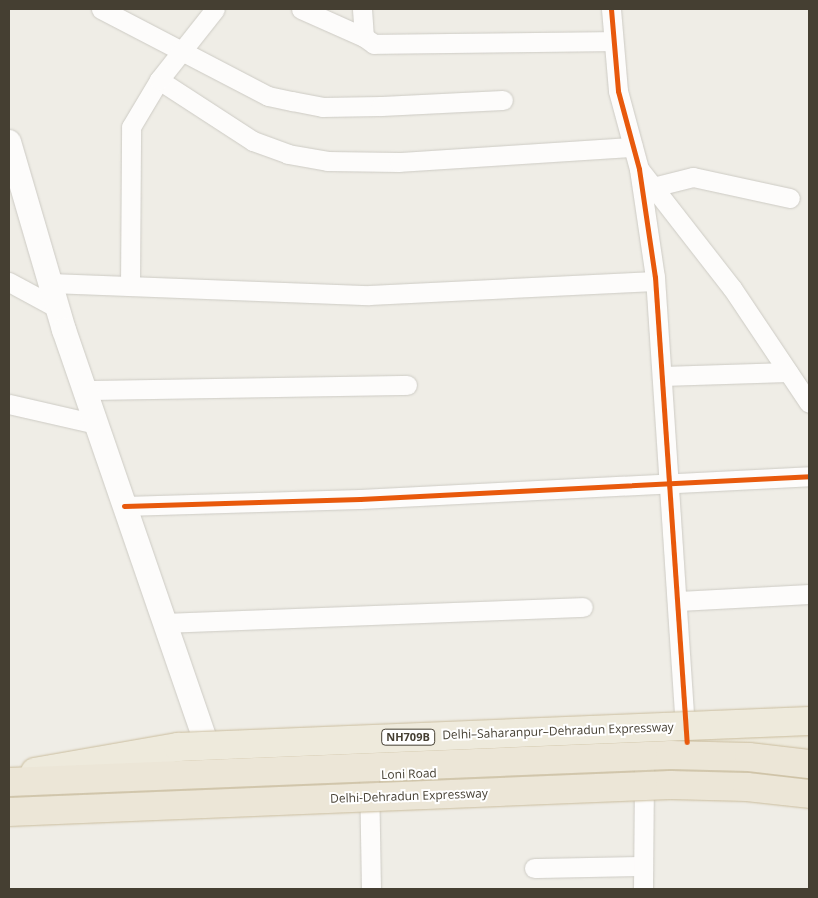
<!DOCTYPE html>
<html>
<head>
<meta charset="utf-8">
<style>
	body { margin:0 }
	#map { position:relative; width:818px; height:898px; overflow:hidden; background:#efede6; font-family:"Open Sans",sans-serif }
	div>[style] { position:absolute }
	.roads { filter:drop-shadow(0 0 1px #cdcbc4) drop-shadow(0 0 1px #cdcbc4) }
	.minor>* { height:19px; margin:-9.5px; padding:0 9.5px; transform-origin:9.5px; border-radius:9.5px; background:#fdfcfb }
	.tertiary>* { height:24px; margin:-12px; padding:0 12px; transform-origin:12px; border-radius:12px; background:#fdfcfb }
	.trunk>* { height:28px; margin:-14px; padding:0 14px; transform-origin:14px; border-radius:14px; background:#eeeadc }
	.bridges { filter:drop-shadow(0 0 1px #cabd9e) drop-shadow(0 0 1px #cabd9e) }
	.trunk-bridge>* { height:28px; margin:-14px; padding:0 14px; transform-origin:14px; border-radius:14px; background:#eeeadc }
	.motorway-bridge>* { height:28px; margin:-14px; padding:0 14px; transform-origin:14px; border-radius:14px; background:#ece6d7 }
	.cycleway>* { height:5px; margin:-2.5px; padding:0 2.5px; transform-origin:2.5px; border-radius:2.5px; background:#e8590c }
	span { translate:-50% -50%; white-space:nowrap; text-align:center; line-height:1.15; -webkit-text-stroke:4px #fff; paint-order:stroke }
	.shield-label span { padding:1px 4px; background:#fff; border:1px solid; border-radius:4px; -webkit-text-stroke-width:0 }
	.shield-label { font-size:11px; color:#453f32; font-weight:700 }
	.street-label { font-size:12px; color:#453f32 }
	.frame { position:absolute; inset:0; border:10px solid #453f32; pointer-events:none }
</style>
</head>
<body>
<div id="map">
	<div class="roads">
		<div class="minor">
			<i style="left:101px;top:9px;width:188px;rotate:27.5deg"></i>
			<i style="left:268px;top:96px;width:25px;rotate:12deg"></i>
			<i style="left:292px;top:101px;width:31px;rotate:11deg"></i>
			<i style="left:322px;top:107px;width:59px;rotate:-1deg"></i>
			<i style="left:381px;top:106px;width:122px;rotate:-2.8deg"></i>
			<i style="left:301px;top:9px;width:69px;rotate:24deg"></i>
			<i style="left:362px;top:9px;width:28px;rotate:86deg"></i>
			<i style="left:364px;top:37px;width:12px;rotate:35deg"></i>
			<i style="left:374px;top:44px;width:237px;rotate:-0.7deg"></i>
			<i style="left:611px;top:9px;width:82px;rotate:85.1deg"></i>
			<i style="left:618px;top:91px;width:81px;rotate:74.9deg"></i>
			<i style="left:639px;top:169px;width:109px;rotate:81.6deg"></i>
			<i style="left:655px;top:277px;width:462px;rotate:86.2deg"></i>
			<i style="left:159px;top:80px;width:112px;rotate:33deg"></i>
			<i style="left:253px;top:141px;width:37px;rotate:20deg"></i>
			<i style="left:288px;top:154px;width:40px;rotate:10deg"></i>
			<i style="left:327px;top:161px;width:72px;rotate:0.8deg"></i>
			<i style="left:399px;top:162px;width:234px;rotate:-3.7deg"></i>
			<i style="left:640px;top:170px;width:150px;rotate:52.1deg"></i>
			<i style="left:732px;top:288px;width:138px;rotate:56.2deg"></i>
			<i style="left:653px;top:187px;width:41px;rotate:-14deg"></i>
			<i style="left:693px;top:177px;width:99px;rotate:12.2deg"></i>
			<i style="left:9px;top:282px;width:55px;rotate:28.4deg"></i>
			<i style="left:50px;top:283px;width:319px;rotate:2.2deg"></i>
			<i style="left:369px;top:295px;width:286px;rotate:-2.8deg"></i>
			<i style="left:130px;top:286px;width:159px;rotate:-89.6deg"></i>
			<i style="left:131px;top:127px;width:55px;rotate:-59.2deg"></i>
			<i style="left:159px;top:80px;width:90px;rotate:-51.7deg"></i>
			<i style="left:662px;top:376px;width:126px;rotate:-1.8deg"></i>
			<i style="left:85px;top:390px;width:322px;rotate:-0.9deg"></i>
			<i style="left:9px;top:404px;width:89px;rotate:12.9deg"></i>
			<i style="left:124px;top:506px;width:236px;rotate:-1.7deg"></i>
			<i style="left:360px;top:499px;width:450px;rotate:-2.9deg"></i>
			<i style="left:679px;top:601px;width:130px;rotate:-3.1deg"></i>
			<i style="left:166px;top:623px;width:417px;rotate:-2.2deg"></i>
			<i style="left:369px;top:775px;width:114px;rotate:89deg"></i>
			<i style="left:534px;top:868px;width:109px;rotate:-1.1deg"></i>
			<i style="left:643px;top:889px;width:124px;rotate:-89.5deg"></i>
		</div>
		<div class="tertiary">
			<i style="left:9px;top:142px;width:196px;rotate:73.7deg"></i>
			<i style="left:64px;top:330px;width:457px;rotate:71deg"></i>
		</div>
		<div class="trunk">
			<i style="left:655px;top:743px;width:154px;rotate:-2.6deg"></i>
		</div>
	</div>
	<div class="bridges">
		<div class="trunk-bridge">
			<i style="left:35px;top:772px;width:145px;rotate:-9.9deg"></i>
			<i style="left:178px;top:747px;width:632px;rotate:-2.36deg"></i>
		</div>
		<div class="motorway-bridge">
			<i style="left:9px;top:782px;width:662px;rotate:-2.34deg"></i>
			<i style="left:670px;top:755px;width:79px;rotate:1.5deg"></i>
			<i style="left:749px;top:757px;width:60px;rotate:6.7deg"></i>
			<i style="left:9px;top:812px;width:662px;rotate:-2.34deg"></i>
			<i style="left:670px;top:785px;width:77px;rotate:1.5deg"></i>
			<i style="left:747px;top:787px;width:62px;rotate:6.4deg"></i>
		</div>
	</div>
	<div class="cycleway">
		<i style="left:611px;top:9px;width:82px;rotate:85.1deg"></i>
		<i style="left:618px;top:91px;width:81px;rotate:74.9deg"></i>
		<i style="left:639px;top:169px;width:109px;rotate:81.6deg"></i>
		<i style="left:655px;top:277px;width:466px;rotate:86.1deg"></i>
		<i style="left:124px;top:506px;width:236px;rotate:-1.7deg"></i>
		<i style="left:360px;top:499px;width:450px;rotate:-2.9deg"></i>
	</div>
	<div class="shield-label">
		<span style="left:408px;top:737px">NH709B</span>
	</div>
	<div class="street-label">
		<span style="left:558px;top:731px;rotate:-2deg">Delhi–Saharanpur–Dehradun Expressway</span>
		<span style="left:409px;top:774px;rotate:-2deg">Loni Road</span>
		<span style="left:409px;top:796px;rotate:-2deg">Delhi-Dehradun Expressway</span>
	</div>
	<div class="frame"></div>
</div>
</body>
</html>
